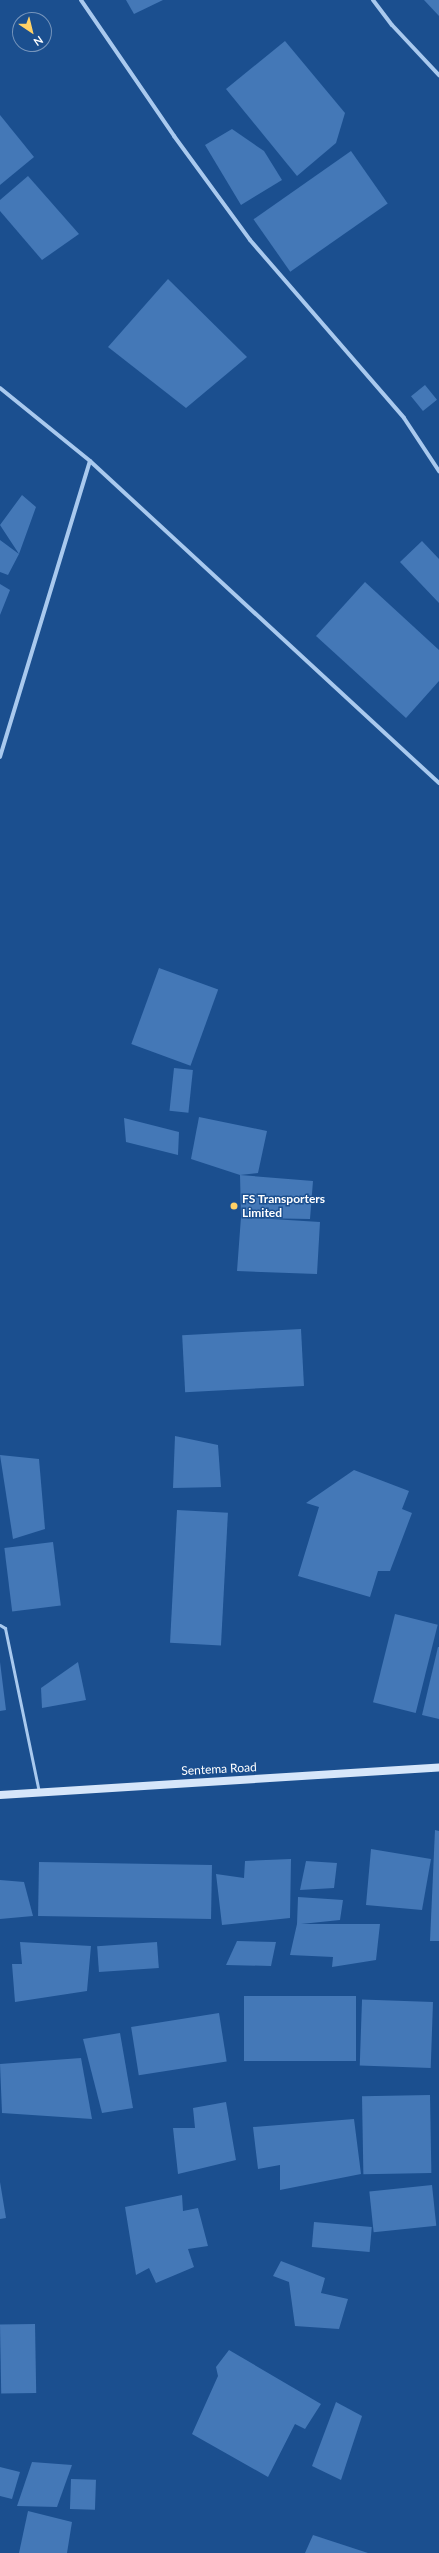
<!DOCTYPE html>
<html>
<head>
<meta charset="utf-8">
<style>
	body { margin:0 }
	#map { position:relative; width:439px; height:2553px; overflow:hidden; background:#1b4f8f; font-family:Lato,sans-serif }
	div>[style] { position:absolute }
	.building>* { inset:0; background:#4478b7; transform-origin:0 0 }
	.service>* { height:3px; margin:-1.5px; padding:0 1.5px; transform-origin:1.5px; border-radius:1.5px; background:#a9c9ee }
	.minor>* { height:4px; margin:-2px; padding:0 2px; transform-origin:2px; border-radius:2px; background:#a9c9ee }
	.secondary>* { height:8px; margin:-4px; padding:0 4px; transform-origin:4px; border-radius:4px; background:#d6e6fa }
	.dots>* { width:11px; height:11px; translate:-50% -50%; box-sizing:border-box; border:2px solid #1b4f8f; border-radius:50% }
	span { translate:-50% -50%; white-space:nowrap; text-align:center; line-height:1.15; -webkit-text-stroke:3px #1b4f8f; paint-order:stroke }
	.poi-label { font-size:12px; color:#fff; font-weight:700 }
	.left { translate:0 -50%; text-align:left }
	.street-label { font-size:12px; color:#fff }
	.north { position:absolute; left:12px; top:12px; width:40px; height:40px; box-sizing:border-box; background:#1b4f8f; border:1px solid #7695bc; border-radius:50%; rotate:145deg; font-size:11px; font-weight:700; line-height:16px; text-align:center; color:#fff }
	.north::after { content:''; display:block; margin:auto; width:14px; height:18px; background:#ffd166; clip-path:polygon(50% 0,100% 100%,50% 72%,0 100%) }
</style>
</head>
<body>
<div id="map">
	<div class="building">
		<i style="clip-path:polygon(126px 0,163px 0,134px 14px)"></i>
		<i style="clip-path:polygon(424px 0,439px 0,439px 16px)"></i>
		<i style="clip-path:polygon(285px 41px,345px 113px,336px 143px,297px 176px,226px 89px)"></i>
		<i style="clip-path:polygon(0 115px,34px 157px,0 185px)"></i>
		<i style="clip-path:polygon(232px 129px,264px 151px,282px 180px,241px 205px,205px 145px)"></i>
		<i style="left:351px;top:151px;width:64px;height:119px;rotate:55deg"></i>
		<i style="clip-path:polygon(28px 176px,79px 234px,42px 260px,0 211px,0 200px)"></i>
		<i style="clip-path:polygon(168px 279px,247px 357px,186px 408px,108px 347px)"></i>
		<i style="left:425px;top:385px;width:19px;height:18px;rotate:51deg"></i>
		<i style="clip-path:polygon(22px 495px,36px 507px,19px 554px,8px 575px,0 572px,0 540px,19px 554px,0 525px)"></i>
		<i style="clip-path:polygon(422px 541px,439px 559px,439px 603px,400px 562px)"></i>
		<i style="clip-path:polygon(365px 582px,439px 650px,439px 681px,406px 718px,316px 636px)"></i>
		<i style="clip-path:polygon(0 584px,10px 590px,0 615px)"></i>
		<i style="left:159px;top:968px;width:63px;height:81px;rotate:20deg"></i>
		<i style="left:174px;top:1068px;width:19px;height:43px;rotate:6deg"></i>
		<i style="clip-path:polygon(199px 1117px,267px 1131px,258px 1173px,240px 1175px,191px 1159px)"></i>
		<i style="clip-path:polygon(124px 1118px,179px 1132px,178px 1155px,126px 1142px)"></i>
		<i style="clip-path:polygon(240px 1175px,313px 1181px,310px 1219px,256px 1218px,320px 1222px,317px 1274px,237px 1271px,241px 1217px)"></i>
		<i style="left:301px;top:1329px;width:57px;height:119px;rotate:87deg"></i>
		<i style="clip-path:polygon(175px 1436px,218px 1445px,221px 1487px,173px 1488px)"></i>
		<i style="clip-path:polygon(0 1455px,39px 1459px,45px 1529px,13px 1539px)"></i>
		<i style="clip-path:polygon(354px 1470px,409px 1491px,402px 1509px,412px 1513px,390px 1571px,378px 1571px,370px 1597px,298px 1576px,319px 1507px,306px 1503px)"></i>
		<i style="left:177px;top:1510px;width:51px;height:133px;rotate:3deg"></i>
		<i style="left:53px;top:1542px;width:64px;height:49px;rotate:83deg"></i>
		<i style="left:395px;top:1614px;width:44px;height:91px;rotate:14deg"></i>
		<i style="clip-path:polygon(438px 1647px,439px 1647px,439px 1719px,422px 1715px)"></i>
		<i style="clip-path:polygon(0 1662px,6px 1710px,0 1711px)"></i>
		<i style="clip-path:polygon(78px 1662px,86px 1700px,42px 1708px,41px 1688px)"></i>
		<i style="clip-path:polygon(435px 1830px,439px 1831px,439px 1941px,430px 1941px)"></i>
		<i style="clip-path:polygon(371px 1849px,431px 1859px,422px 1910px,366px 1905px)"></i>
		<i style="clip-path:polygon(291px 1859px,290px 1918px,222px 1925px,216px 1874px,244px 1878px,245px 1861px)"></i>
		<i style="clip-path:polygon(306px 1861px,337px 1863px,334px 1888px,300px 1890px)"></i>
		<i style="left:39px;top:1862px;width:173px;height:54px;rotate:1deg"></i>
		<i style="clip-path:polygon(0 1880px,24px 1882px,33px 1916px,0 1919px)"></i>
		<i style="clip-path:polygon(298px 1897px,343px 1900px,340px 1920px,301px 1924px,380px 1924px,376px 1960px,332px 1967px,333px 1957px,290px 1955px,297px 1924px)"></i>
		<i style="clip-path:polygon(237px 1941px,276px 1942px,271px 1966px,226px 1965px)"></i>
		<i style="clip-path:polygon(20px 1942px,91px 1946px,87px 1991px,15px 2002px,12px 1964px,22px 1964px)"></i>
		<i style="left:157px;top:1942px;width:26px;height:60px;rotate:86deg"></i>
		<i style="left:356px;top:1996px;width:65px;height:112px;rotate:90deg"></i>
		<i style="left:433px;top:2002px;width:66px;height:71px;rotate:92deg"></i>
		<i style="left:219px;top:2013px;width:49px;height:89px;rotate:81deg"></i>
		<i style="clip-path:polygon(120px 2033px,133px 2108px,102px 2113px,83px 2039px)"></i>
		<i style="clip-path:polygon(81px 2058px,92px 2119px,2px 2113px,0 2064px)"></i>
		<i style="left:430px;top:2095px;width:78px;height:68px;rotate:89deg"></i>
		<i style="clip-path:polygon(226px 2102px,236px 2160px,178px 2174px,173px 2128px,195px 2128px,193px 2108px)"></i>
		<i style="clip-path:polygon(354px 2119px,361px 2174px,280px 2190px,280px 2165px,258px 2169px,253px 2127px)"></i>
		<i style="clip-path:polygon(0 2182px,6px 2218px,0 2219px)"></i>
		<i style="left:432px;top:2185px;width:41px;height:63px;rotate:84deg"></i>
		<i style="clip-path:polygon(182px 2195px,183px 2211px,198px 2208px,208px 2246px,188px 2249px,194px 2267px,156px 2283px,149px 2268px,136px 2275px,125px 2207px)"></i>
		<i style="left:314px;top:2222px;width:58px;height:25px;rotate:5deg"></i>
		<i style="clip-path:polygon(281px 2261px,325px 2278px,321px 2293px,348px 2299px,339px 2329px,295px 2326px,289px 2282px,273px 2276px)"></i>
		<i style="left:35px;top:2324px;width:69px;height:35px;rotate:89deg"></i>
		<i style="clip-path:polygon(229px 2350px,321px 2404px,305px 2429px,295px 2424px,268px 2477px,192px 2434px,218px 2376px,216px 2367px)"></i>
		<i style="clip-path:polygon(336px 2402px,362px 2416px,341px 2480px,312px 2466px)"></i>
		<i style="clip-path:polygon(32px 2462px,72px 2465px,57px 2507px,17px 2506px)"></i>
		<i style="clip-path:polygon(0 2467px,20px 2472px,12px 2499px,0 2496px)"></i>
		<i style="left:71px;top:2479px;width:25px;height:30px;rotate:2deg"></i>
		<i style="clip-path:polygon(28px 2511px,72px 2522px,67px 2553px,19px 2553px)"></i>
		<i style="clip-path:polygon(313px 2535px,368px 2553px,305px 2553px)"></i>
	</div>
	<div class="service">
		<i style="left:0;top:1625px;width:6px;rotate:31deg"></i>
		<i style="left:5px;top:1628px;width:167px;rotate:78.3deg"></i>
	</div>
	<div class="minor">
		<i style="left:81px;top:0;width:165px;rotate:55.6deg"></i>
		<i style="left:174px;top:136px;width:129px;rotate:53.8deg"></i>
		<i style="left:250px;top:240px;width:235px;rotate:49.1deg"></i>
		<i style="left:404px;top:418px;width:64px;rotate:56.6deg"></i>
		<i style="left:373px;top:0;width:31px;rotate:53deg"></i>
		<i style="left:392px;top:25px;width:69px;rotate:46.8deg"></i>
		<i style="left:0;top:388px;width:116px;rotate:39deg"></i>
		<i style="left:90px;top:461px;width:475px;rotate:42.7deg"></i>
		<i style="left:0;top:757px;width:309px;rotate:-73.1deg"></i>
	</div>
	<div class="secondary">
		<i style="left:0;top:1795px;width:440px;rotate:-3.6deg"></i>
	</div>
	<div class="dots">
		<i style="left:234px;top:1206px;background:#ffd166"></i>
	</div>
	<div class="poi-label">
		<span class="left" style="left:242px;top:1206px">FS Transporters<br>Limited</span>
	</div>
	<div class="street-label">
		<span style="left:219px;top:1769px;rotate:-3deg">Sentema Road</span>
	</div>
	<div class="north">N</div>
</div>
</body>
</html>
